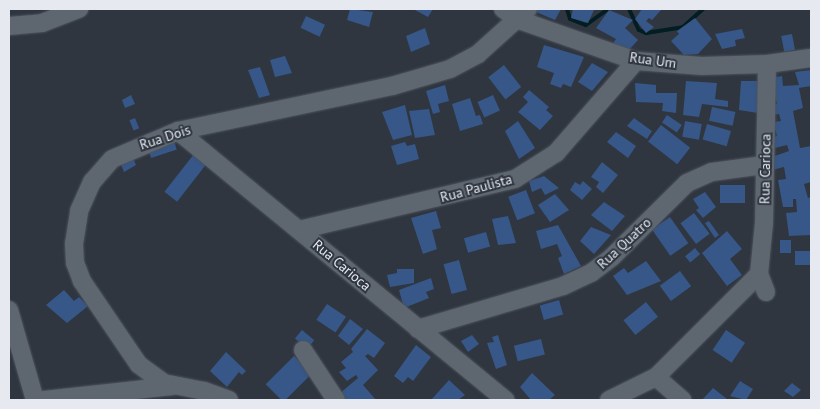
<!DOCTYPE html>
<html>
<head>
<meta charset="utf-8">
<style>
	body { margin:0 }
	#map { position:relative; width:820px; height:409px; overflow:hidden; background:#2f3640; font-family:"PT Sans",sans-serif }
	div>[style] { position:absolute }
	.stream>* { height:4px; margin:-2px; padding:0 2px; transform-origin:2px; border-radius:2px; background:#021e22 }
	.building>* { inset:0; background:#365787; transform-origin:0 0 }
	.roads { filter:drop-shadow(0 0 1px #4d525b) drop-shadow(0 0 1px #4d525b) }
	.minor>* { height:18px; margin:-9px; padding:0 9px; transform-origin:9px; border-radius:9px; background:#5e6670 }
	span { translate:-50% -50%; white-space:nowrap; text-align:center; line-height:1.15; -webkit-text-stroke:4px #2f3640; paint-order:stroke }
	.street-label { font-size:14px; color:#e6eaf0 }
	.frame { position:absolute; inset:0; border:10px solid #e6eaf0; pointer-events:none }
</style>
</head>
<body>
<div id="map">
	<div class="stream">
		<i style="left:567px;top:9px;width:10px;rotate:73deg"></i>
		<i style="left:570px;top:19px;width:17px;rotate:21deg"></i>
		<i style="left:586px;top:25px;width:27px;rotate:-36deg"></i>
		<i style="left:629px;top:9px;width:23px;rotate:65deg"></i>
		<i style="left:639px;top:30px;width:8px;rotate:23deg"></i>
		<i style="left:646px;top:33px;width:37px;rotate:-9deg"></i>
		<i style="left:683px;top:27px;width:27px;rotate:-42deg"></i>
	</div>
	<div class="building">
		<i style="clip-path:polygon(350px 9px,373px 12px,369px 27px,347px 20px)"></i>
		<i style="clip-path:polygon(413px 9px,433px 9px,428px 17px)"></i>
		<i style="clip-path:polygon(538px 9px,561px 9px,555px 20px,536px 12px)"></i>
		<i style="clip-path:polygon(573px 9px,591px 9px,594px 10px,588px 23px,571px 18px)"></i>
		<i style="clip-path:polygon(642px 9px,662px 9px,652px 20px,649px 18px,646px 21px,654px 27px,646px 33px,635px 19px)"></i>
		<i style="clip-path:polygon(609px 10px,633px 20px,625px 28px,638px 40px,627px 52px,613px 43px,616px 39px,596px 28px)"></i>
		<i style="left:306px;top:16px;width:21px;height:13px;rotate:25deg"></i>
		<i style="clip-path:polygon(695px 18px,712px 39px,698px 54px,684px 55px,671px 41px,679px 34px,677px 31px)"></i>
		<i style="clip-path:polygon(425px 28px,430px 44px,411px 52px,406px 36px)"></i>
		<i style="clip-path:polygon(742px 29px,745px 38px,735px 40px,736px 46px,722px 49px,715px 34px)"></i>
		<i style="left:792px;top:34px;width:16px;height:11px;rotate:79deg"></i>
		<i style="clip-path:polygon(544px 45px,584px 57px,571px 87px,563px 84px,561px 88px,550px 84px,554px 73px,537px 67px)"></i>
		<i style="clip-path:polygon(285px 56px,292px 73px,275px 77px,270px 60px)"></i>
		<i style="clip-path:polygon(592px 63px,608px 72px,592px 91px,578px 82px)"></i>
		<i style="left:504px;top:65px;width:28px;height:20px;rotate:52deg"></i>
		<i style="clip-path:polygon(260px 67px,270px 95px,259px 98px,248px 70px)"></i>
		<i style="clip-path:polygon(811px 70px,811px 86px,799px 88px,803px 108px,793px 111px,800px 148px,811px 146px,811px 182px,804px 184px,808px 198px,811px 197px,811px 235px,789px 236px,786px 213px,797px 212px,796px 199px,793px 199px,793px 207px,783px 207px,778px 180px,786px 179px,784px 167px,772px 170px,769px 158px,789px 151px,787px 145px,775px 148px,772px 137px,777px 136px,773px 122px,781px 121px,779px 114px,772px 115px,770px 105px,777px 104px,771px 78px,782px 76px,783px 86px,799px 85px,795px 72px)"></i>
		<i style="clip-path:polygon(686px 81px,717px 83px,715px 99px,728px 101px,728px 107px,702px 104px,699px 117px,683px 115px)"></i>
		<i style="clip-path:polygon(741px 81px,759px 81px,758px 113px,739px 110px)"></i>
		<i style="clip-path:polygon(635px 83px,656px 85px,656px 93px,677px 93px,676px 113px,662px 111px,663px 103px,636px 102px)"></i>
		<i style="clip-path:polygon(445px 85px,449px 101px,438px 104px,440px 112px,433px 114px,426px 91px)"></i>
		<i style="clip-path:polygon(529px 90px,549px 107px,546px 110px,553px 116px,540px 130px,518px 112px,528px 102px,523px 97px)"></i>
		<i style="clip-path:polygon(131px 95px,135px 104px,125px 108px,122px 100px)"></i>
		<i style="left:493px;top:95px;width:17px;height:17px;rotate:66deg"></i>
		<i style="clip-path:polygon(470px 98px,476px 116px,480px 115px,483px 124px,460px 131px,452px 104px)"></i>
		<i style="clip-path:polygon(405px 105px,412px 135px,393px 140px,382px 112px)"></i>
		<i style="left:712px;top:107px;width:24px;height:14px;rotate:12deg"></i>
		<i style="clip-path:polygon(429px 109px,435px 135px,415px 138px,409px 111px)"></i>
		<i style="left:667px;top:115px;width:18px;height:9px;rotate:34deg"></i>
		<i style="left:135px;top:118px;width:11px;height:6px;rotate:68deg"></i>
		<i style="clip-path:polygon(634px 118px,652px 131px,647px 139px,627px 126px)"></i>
		<i style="clip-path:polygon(518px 121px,535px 148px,519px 159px,505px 131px)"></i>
		<i style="left:685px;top:121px;width:17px;height:16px;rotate:10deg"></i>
		<i style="left:707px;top:124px;width:25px;height:16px;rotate:16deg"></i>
		<i style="left:661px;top:125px;width:37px;height:21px;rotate:38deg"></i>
		<i style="clip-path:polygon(616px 132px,636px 146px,628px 158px,607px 142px)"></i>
		<i style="left:174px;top:141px;width:9px;height:27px;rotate:72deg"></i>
		<i style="clip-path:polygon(405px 142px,407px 146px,415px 144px,419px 159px,397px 165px,391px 146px)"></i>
		<i style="left:194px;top:154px;width:16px;height:48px;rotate:38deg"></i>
		<i style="clip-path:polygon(132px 156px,136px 165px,124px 172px,120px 162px)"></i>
		<i style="clip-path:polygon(602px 162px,618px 175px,603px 193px,596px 187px,599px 182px,591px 177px)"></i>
		<i style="clip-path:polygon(544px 176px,559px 188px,545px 195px,541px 188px,532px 192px,529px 181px)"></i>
		<i style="clip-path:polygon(583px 181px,592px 189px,582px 200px,570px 190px,575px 182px,580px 185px)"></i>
		<i style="left:720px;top:185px;width:25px;height:18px"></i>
		<i style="left:526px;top:190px;width:25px;height:19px;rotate:69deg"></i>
		<i style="clip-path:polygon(705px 192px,716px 207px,703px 218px,696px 210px,699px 208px,693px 199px)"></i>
		<i style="clip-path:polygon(555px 194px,569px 210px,550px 222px,538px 205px)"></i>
		<i style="clip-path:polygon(604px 202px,625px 216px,612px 231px,591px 215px)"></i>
		<i style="clip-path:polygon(436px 211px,441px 228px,432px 230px,437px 249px,423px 254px,411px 218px)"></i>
		<i style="left:694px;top:213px;width:26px;height:17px;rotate:53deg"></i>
		<i style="clip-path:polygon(508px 216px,516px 243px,498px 245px,492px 219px)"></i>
		<i style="left:670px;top:217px;width:32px;height:22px;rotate:55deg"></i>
		<i style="clip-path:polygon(709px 221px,719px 235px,715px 238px,705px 223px)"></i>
		<i style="clip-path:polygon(558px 225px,581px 266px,564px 274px,558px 258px,562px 256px,557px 244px,541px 249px,536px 231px)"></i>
		<i style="clip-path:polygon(591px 227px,611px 235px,594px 254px,580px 241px)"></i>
		<i style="clip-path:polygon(727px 231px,742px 249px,730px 259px,742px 275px,727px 286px,702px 253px)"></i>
		<i style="left:486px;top:232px;width:15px;height:23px;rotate:74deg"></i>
		<i style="left:780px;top:240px;width:11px;height:13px"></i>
		<i style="left:695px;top:248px;width:8px;height:13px;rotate:50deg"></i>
		<i style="left:811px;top:251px;width:14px;height:16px;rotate:90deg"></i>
		<i style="left:459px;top:260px;width:31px;height:16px;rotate:75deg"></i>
		<i style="clip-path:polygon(646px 261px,661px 281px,627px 295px,613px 276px,624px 268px,628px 273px)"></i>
		<i style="clip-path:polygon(397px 269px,414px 269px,414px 283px,390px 287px,387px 275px,397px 273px)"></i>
		<i style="left:680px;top:271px;width:19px;height:25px;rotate:54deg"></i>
		<i style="clip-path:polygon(431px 278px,434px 289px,426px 292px,429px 298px,404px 308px,399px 290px)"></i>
		<i style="clip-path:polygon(64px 290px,74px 301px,79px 297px,88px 306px,67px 323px,46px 305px)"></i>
		<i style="left:559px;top:300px;width:15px;height:20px;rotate:74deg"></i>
		<i style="left:646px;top:302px;width:19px;height:29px;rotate:51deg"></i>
		<i style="left:327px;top:304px;width:23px;height:19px;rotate:34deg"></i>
		<i style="clip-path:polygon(350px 319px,363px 329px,349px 345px,338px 336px)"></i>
		<i style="clip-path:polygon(367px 329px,385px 343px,374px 358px,368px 354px,365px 356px,378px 370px,363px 385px,376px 400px,345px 400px,339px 394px,358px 378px,356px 375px,347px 381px,339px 372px,346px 368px,341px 362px,353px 352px,351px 349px)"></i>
		<i style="left:302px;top:330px;width:16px;height:11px;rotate:40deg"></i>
		<i style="left:726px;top:330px;width:23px;height:24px;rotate:34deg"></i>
		<i style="clip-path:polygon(472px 335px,479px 344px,468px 352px,461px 341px)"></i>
		<i style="clip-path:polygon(498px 335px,507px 365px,496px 369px,487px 343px,494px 342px,492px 337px)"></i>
		<i style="left:541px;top:339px;width:16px;height:28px;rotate:76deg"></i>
		<i style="clip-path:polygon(416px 345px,431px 357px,413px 381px,408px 377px,403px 383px,394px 376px)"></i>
		<i style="clip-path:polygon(226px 352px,246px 371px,242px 375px,239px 372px,227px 387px,210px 371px)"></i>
		<i style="left:294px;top:356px;width:25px;height:40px;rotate:45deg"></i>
		<i style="clip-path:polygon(532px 373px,555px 395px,549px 400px,531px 400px,520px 387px)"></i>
		<i style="clip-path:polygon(449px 380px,465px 395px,458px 400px,431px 400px)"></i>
		<i style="clip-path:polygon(740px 381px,753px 389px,746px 400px,730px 396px)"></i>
		<i style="clip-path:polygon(792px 383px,801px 390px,793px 397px,784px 391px)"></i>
		<i style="clip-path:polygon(713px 388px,727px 399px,726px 400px,702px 400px)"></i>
	</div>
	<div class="roads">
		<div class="minor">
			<i style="left:503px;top:9px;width:19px;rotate:35deg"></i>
			<i style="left:519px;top:20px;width:124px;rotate:19.3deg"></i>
			<i style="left:636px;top:61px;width:66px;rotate:4.3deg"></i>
			<i style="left:702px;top:66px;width:65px;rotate:-1.8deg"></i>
			<i style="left:767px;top:64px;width:44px;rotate:-7.8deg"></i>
			<i style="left:9px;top:26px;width:33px;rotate:-5deg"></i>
			<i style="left:42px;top:23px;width:40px;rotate:-21deg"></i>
			<i style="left:178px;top:131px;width:424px;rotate:39.4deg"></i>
			<i style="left:299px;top:230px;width:222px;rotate:-13.3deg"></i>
			<i style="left:515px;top:179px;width:49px;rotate:-32.4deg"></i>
			<i style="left:556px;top:153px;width:122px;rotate:-49deg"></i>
			<i style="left:766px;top:292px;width:19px;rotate:-111deg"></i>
			<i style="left:759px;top:274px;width:51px;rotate:-84.4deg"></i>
			<i style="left:764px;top:223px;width:159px;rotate:-88.9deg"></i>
			<i style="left:9px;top:310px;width:94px;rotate:73.9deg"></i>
			<i style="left:418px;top:329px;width:151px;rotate:-16.5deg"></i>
			<i style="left:563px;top:286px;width:31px;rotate:-25deg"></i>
			<i style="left:591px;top:273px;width:26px;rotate:-37deg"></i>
			<i style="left:612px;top:257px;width:105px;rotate:-44.6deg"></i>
			<i style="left:687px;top:183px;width:27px;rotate:-24deg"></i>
			<i style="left:712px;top:172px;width:52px;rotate:-7.7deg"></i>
			<i style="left:303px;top:350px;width:60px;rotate:56.6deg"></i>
			<i style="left:656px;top:377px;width:35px;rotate:41deg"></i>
			<i style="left:44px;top:400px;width:129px;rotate:-6.2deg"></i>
			<i style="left:229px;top:400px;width:27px;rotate:-160deg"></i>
			<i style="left:204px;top:391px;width:41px;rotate:-168.7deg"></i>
			<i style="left:164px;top:383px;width:31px;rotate:-144deg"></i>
			<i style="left:139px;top:365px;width:102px;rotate:-124.2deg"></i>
			<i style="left:82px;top:281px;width:19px;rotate:-111deg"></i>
			<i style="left:75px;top:263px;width:19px;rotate:-93deg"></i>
			<i style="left:74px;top:244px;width:33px;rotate:-81deg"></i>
			<i style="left:79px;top:211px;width:32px;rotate:-66deg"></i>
			<i style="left:92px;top:182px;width:30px;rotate:-49deg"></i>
			<i style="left:112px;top:159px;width:72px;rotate:-23deg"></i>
			<i style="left:178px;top:131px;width:219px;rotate:-11.9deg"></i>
			<i style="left:392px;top:86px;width:60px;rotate:-16.3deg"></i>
			<i style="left:450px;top:69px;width:32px;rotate:-28deg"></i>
			<i style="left:478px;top:54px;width:67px;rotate:-42deg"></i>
			<i style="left:609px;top:400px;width:52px;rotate:-26.1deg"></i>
			<i style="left:656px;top:377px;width:146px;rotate:-45deg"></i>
		</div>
	</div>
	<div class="street-label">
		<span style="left:653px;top:60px;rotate:8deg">Rua Um</span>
		<span style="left:165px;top:137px;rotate:-18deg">Rua Dois</span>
		<span style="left:765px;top:169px;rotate:-89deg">Rua Carioca</span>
		<span style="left:476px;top:188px;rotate:-15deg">Rua Paulista</span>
		<span style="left:624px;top:243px;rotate:-43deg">Rua Quatro</span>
		<span style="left:342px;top:265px;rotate:40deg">Rua Carioca</span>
	</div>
	<div class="frame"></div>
</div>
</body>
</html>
